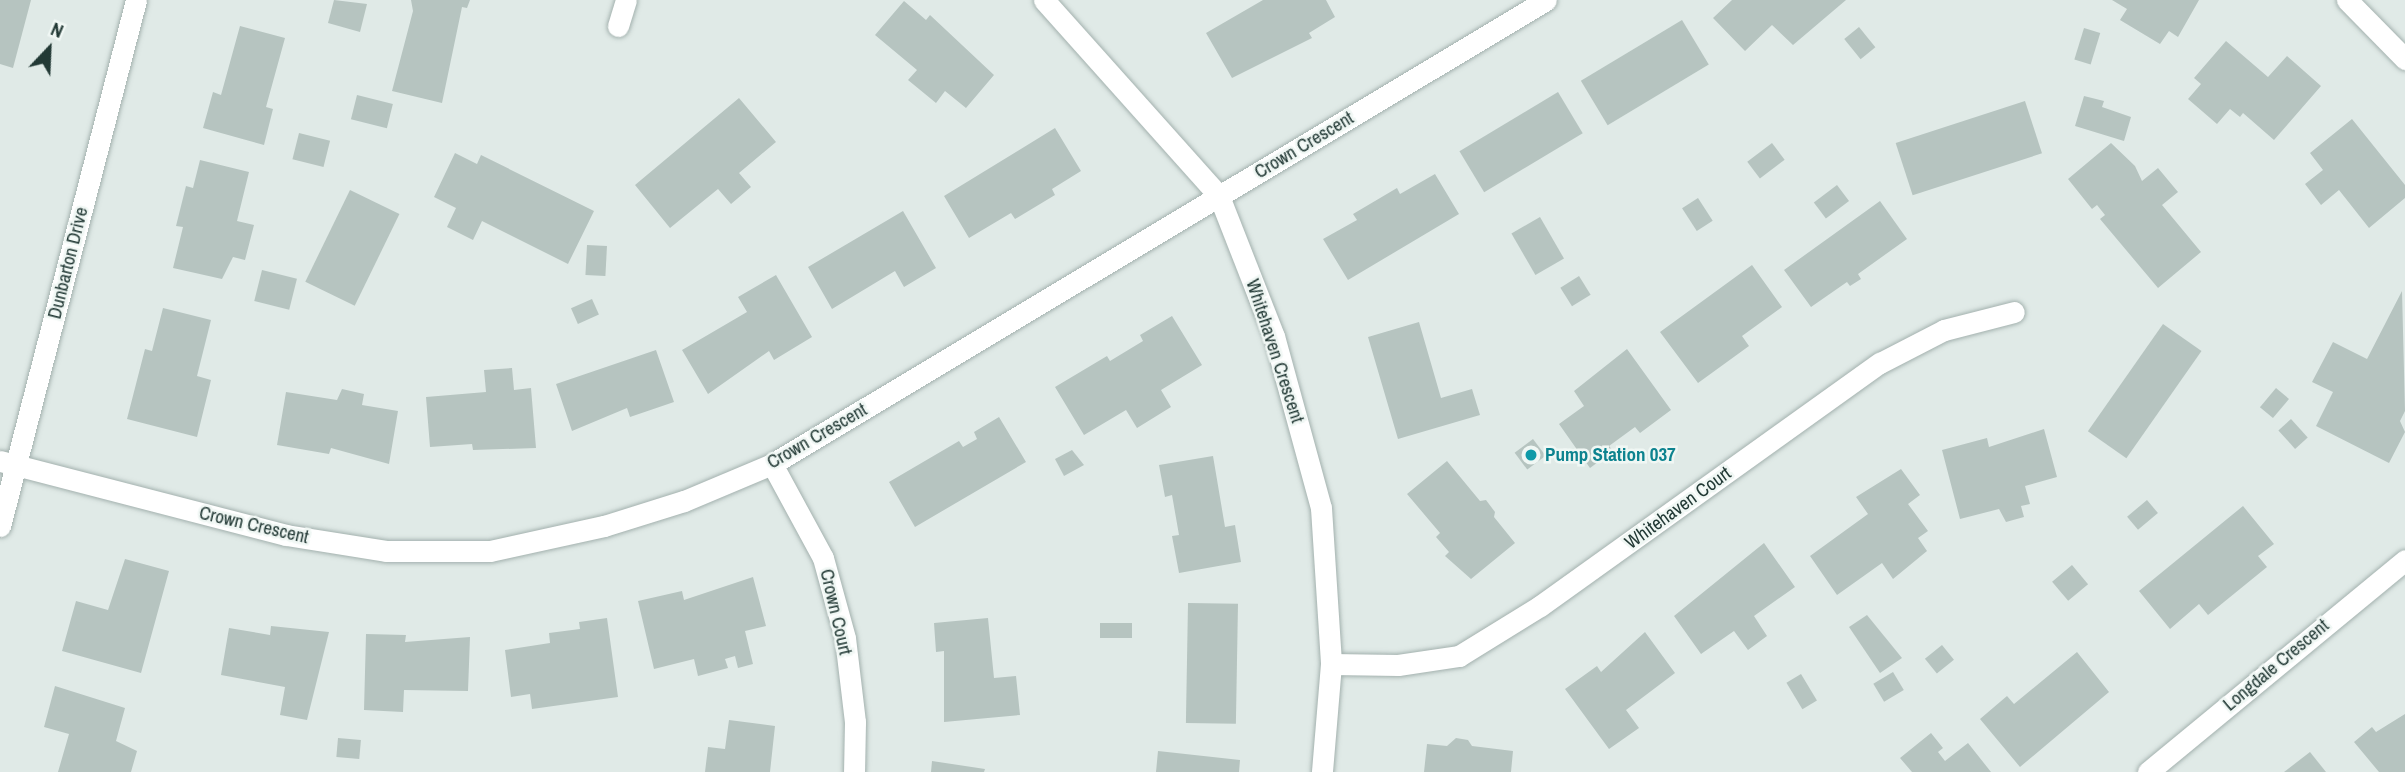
<!DOCTYPE html>
<html>
<head>
<meta charset="utf-8">
<style>
	body { margin:0 }
	#map { position:relative; width:2405px; height:772px; overflow:hidden; background:#e0eae7; font-family:"Archivo Narrow",sans-serif }
	div>[style] { position:absolute }
	.building>* { inset:0; background:#b6c4c0; transform-origin:0 0 }
	.roads { filter:drop-shadow(0 0 2px #a3b1ae) drop-shadow(0 0 2px #a3b1ae) }
	.minor>* { height:21px; margin:-10.5px; padding:0 10.5px; transform-origin:10.5px; border-radius:10.5px; background:#fff }
	.dots>* { width:19px; height:19px; translate:-50% -50%; box-sizing:border-box; border:4px solid #f0f7f4; border-radius:50% }
	span { translate:-50% -50%; white-space:nowrap; text-align:center; line-height:1.15; -webkit-text-stroke:5px #f0f7f4; paint-order:stroke }
	.street-label { font-size:19px; color:#223935 }
	.culture-label { font-size:19px; color:#0d838f; font-weight:700 }
	.left { translate:0 -50%; text-align:left }
	.north { position:absolute; left:14px; top:14px; width:70px; height:70px; -webkit-text-stroke:5px #f0f7f4; paint-order:stroke; rotate:23deg; font-size:19px; font-weight:700; line-height:28px; text-align:center; color:#223935 }
	.north::after { content:''; display:block; margin:auto; width:24px; height:32px; background:#223935; clip-path:polygon(50% 0,100% 100%,50% 72%,0 100%) }
</style>
</head>
<body>
<div id="map">
	<div class="building">
		<i style="clip-path:polygon(0 0,31px 0,13px 68px,0 64px)"></i>
		<i style="clip-path:polygon(334px 0,367px 4px,360px 32px,328px 23px)"></i>
		<i style="clip-path:polygon(411px 0,470px 0,467px 8px,462px 7px,442px 103px,392px 91px,413px 11px)"></i>
		<i style="clip-path:polygon(1263px 0,1326px 0,1335px 17px,1309px 33px,1312px 38px,1232px 78px,1206px 33px)"></i>
		<i style="clip-path:polygon(1732px 0,1846px 0,1793px 45px,1772px 25px,1745px 51px,1713px 18px)"></i>
		<i style="clip-path:polygon(2112px 0,2199px 0,2178px 37px,2169px 31px,2160px 44px,2120px 20px,2127px 9px)"></i>
		<i style="clip-path:polygon(904px 1px,926px 20px,930px 15px,994px 75px,966px 108px,945px 91px,936px 103px,908px 80px,917px 70px,875px 35px)"></i>
		<i style="left:1682px;top:20px;width:52px;height:118px;rotate:59deg"></i>
		<i style="clip-path:polygon(240px 26px,285px 38px,266px 107px,273px 109px,264px 145px,203px 128px,213px 92px,221px 95px)"></i>
		<i style="left:1859px;top:27px;width:26px;height:19px;rotate:51deg"></i>
		<i style="left:2084px;top:28px;width:17px;height:33px;rotate:17deg"></i>
		<i style="clip-path:polygon(2226px 41px,2268px 77px,2287px 56px,2321px 86px,2274px 140px,2243px 113px,2240px 117px,2230px 109px,2217px 124px,2188px 99px,2201px 84px,2194px 78px)"></i>
		<i style="left:1558px;top:92px;width:48px;height:115px;rotate:59deg"></i>
		<i style="left:357px;top:95px;width:37px;height:25px;rotate:14deg"></i>
		<i style="clip-path:polygon(2084px 96px,2104px 101px,2102px 107px,2131px 117px,2124px 141px,2075px 126px)"></i>
		<i style="clip-path:polygon(739px 98px,776px 142px,739px 173px,751px 187px,731px 204px,718px 189px,670px 228px,635px 185px)"></i>
		<i style="left:2025px;top:101px;width:55px;height:136px;rotate:72deg"></i>
		<i style="clip-path:polygon(2352px 119px,2405px 185px,2405px 198px,2369px 228px,2339px 190px,2321px 205px,2305px 184px,2323px 170px,2310px 153px)"></i>
		<i style="clip-path:polygon(1055px 128px,1081px 171px,1052px 189px,1055px 195px,1015px 219px,1011px 213px,969px 238px,944px 196px)"></i>
		<i style="left:299px;top:133px;width:32px;height:27px;rotate:14deg"></i>
		<i style="left:1772px;top:143px;width:21px;height:31px;rotate:53deg"></i>
		<i style="clip-path:polygon(2111px 143px,2135px 166px,2142px 181px,2158px 168px,2178px 192px,2162px 205px,2201px 252px,2158px 288px,2100px 219px,2105px 215px,2097px 205px,2092px 209px,2068px 179px)"></i>
		<i style="clip-path:polygon(455px 153px,477px 164px,481px 155px,594px 211px,568px 264px,482px 221px,473px 240px,447px 227px,456px 208px,434px 197px)"></i>
		<i style="clip-path:polygon(200px 160px,249px 172px,237px 221px,254px 225px,245px 260px,233px 257px,222px 279px,173px 268px,183px 227px,176px 226px,186px 186px,193px 188px)"></i>
		<i style="clip-path:polygon(1435px 174px,1459px 214px,1348px 280px,1323px 239px,1357px 220px,1353px 214px,1397px 188px,1400px 194px)"></i>
		<i style="left:1837px;top:185px;width:20px;height:29px;rotate:53deg"></i>
		<i style="left:350px;top:190px;width:55px;height:102px;rotate:26deg"></i>
		<i style="left:1698px;top:198px;width:27px;height:19px;rotate:57deg"></i>
		<i style="clip-path:polygon(1880px 201px,1907px 239px,1858px 274px,1861px 279px,1850px 286px,1847px 282px,1811px 307px,1784px 270px)"></i>
		<i style="clip-path:polygon(903px 211px,936px 268px,904px 287px,895px 271px,832px 309px,808px 267px)"></i>
		<i style="left:1540px;top:217px;width:48px;height:33px;rotate:60deg"></i>
		<i style="left:587px;top:245px;width:20px;height:30px;rotate:3deg"></i>
		<i style="clip-path:polygon(1752px 265px,1782px 307px,1742px 336px,1749px 346px,1698px 383px,1660px 332px)"></i>
		<i style="left:262px;top:270px;width:36px;height:32px;rotate:14deg"></i>
		<i style="clip-path:polygon(776px 275px,812px 337px,774px 360px,769px 351px,708px 394px,682px 350px,747px 312px,738px 297px)"></i>
		<i style="left:1579px;top:276px;width:22px;height:22px;rotate:58deg"></i>
		<i style="clip-path:polygon(2402px 291px,2405px 411px,2400px 421px,2405px 432px,2389px 463px,2316px 426px,2333px 392px,2312px 382px,2333px 342px,2367px 359px)"></i>
		<i style="left:592px;top:299px;width:17px;height:23px;rotate:66deg"></i>
		<i style="clip-path:polygon(163px 308px,211px 320px,197px 376px,211px 380px,197px 437px,127px 419px,145px 349px,152px 351px)"></i>
		<i style="clip-path:polygon(1172px 316px,1202px 365px,1161px 390px,1171px 407px,1137px 428px,1126px 410px,1084px 435px,1055px 387px,1107px 356px,1110px 361px,1143px 341px,1140px 335px)"></i>
		<i style="clip-path:polygon(1419px 322px,1441px 398px,1472px 389px,1480px 415px,1398px 439px,1368px 337px)"></i>
		<i style="left:2163px;top:324px;width:47px;height:131px;rotate:35deg"></i>
		<i style="clip-path:polygon(1627px 349px,1671px 410px,1640px 433px,1635px 427px,1609px 446px,1613px 451px,1590px 468px,1559px 424px,1584px 406px,1574px 391px)"></i>
		<i style="clip-path:polygon(656px 350px,674px 402px,630px 417px,627px 408px,572px 431px,556px 384px)"></i>
		<i style="clip-path:polygon(512px 368px,514px 390px,531px 388px,536px 448px,473px 450px,472px 444px,430px 447px,426px 397px,486px 392px,484px 370px)"></i>
		<i style="left:2276px;top:388px;width:17px;height:25px;rotate:40deg"></i>
		<i style="clip-path:polygon(342px 389px,364px 394px,362px 405px,398px 411px,389px 464px,331px 448px,329px 454px,277px 445px,286px 392px,337px 400px)"></i>
		<i style="clip-path:polygon(999px 417px,1026px 462px,915px 527px,889px 482px,959px 441px,963px 447px,977px 439px,974px 432px)"></i>
		<i style="left:2291px;top:419px;width:25px;height:17px;rotate:48deg"></i>
		<i style="clip-path:polygon(2044px 429px,2057px 477px,2025px 486px,2030px 504px,2021px 506px,2024px 517px,2006px 522px,1999px 509px,1960px 519px,1942px 450px,1987px 438px,1989px 447px)"></i>
		<i style="left:1533px;top:439px;width:21px;height:23px;rotate:53deg"></i>
		<i style="clip-path:polygon(1072px 450px,1084px 465px,1064px 476px,1055px 459px)"></i>
		<i style="clip-path:polygon(1213px 456px,1225px 527px,1235px 525px,1241px 562px,1179px 573px,1172px 536px,1179px 535px,1172px 495px,1165px 497px,1159px 465px)"></i>
		<i style="clip-path:polygon(1447px 461px,1480px 501px,1486px 500px,1495px 512px,1494px 517px,1515px 543px,1471px 579px,1445px 556px,1449px 552px,1436px 537px,1440px 533px,1407px 494px)"></i>
		<i style="clip-path:polygon(1901px 469px,1920px 495px,1908px 504px,1928px 531px,1918px 538px,1927px 551px,1893px 579px,1882px 563px,1837px 595px,1810px 556px,1868px 514px,1856px 497px)"></i>
		<i style="left:2147px;top:500px;width:17px;height:26px;rotate:50deg"></i>
		<i style="clip-path:polygon(2243px 506px,2274px 544px,2258px 556px,2267px 567px,2208px 615px,2199px 604px,2170px 629px,2139px 591px)"></i>
		<i style="clip-path:polygon(1764px 543px,1795px 587px,1754px 616px,1767px 636px,1748px 650px,1734px 631px,1701px 654px,1674px 616px)"></i>
		<i style="clip-path:polygon(125px 559px,169px 571px,141px 673px,62px 651px,76px 601px,108px 610px)"></i>
		<i style="left:2072px;top:565px;width:25px;height:26px;rotate:50deg"></i>
		<i style="clip-path:polygon(753px 577px,766px 626px,745px 631px,753px 664px,738px 668px,735px 656px,725px 659px,728px 668px,698px 676px,694px 659px,654px 669px,638px 601px,682px 591px,684px 600px)"></i>
		<i style="left:1188px;top:603px;width:50px;height:120px;rotate:1deg"></i>
		<i style="clip-path:polygon(1867px 615px,1902px 658px,1880px 673px,1849px 627px)"></i>
		<i style="clip-path:polygon(607px 618px,618px 697px,532px 709px,530px 694px,511px 697px,505px 650px,550px 643px,549px 633px,580px 629px,579px 622px)"></i>
		<i style="clip-path:polygon(988px 618px,994px 678px,1016px 676px,1020px 715px,944px 722px,944px 651px,936px 652px,934px 623px)"></i>
		<i style="left:1132px;top:623px;width:15px;height:32px;rotate:90deg"></i>
		<i style="clip-path:polygon(271px 626px,329px 632px,307px 720px,280px 715px,285px 687px,221px 675px,229px 628px,270px 635px)"></i>
		<i style="clip-path:polygon(1645px 632px,1675px 673px,1626px 710px,1639px 728px,1609px 749px,1565px 689px,1597px 666px,1601px 672px)"></i>
		<i style="clip-path:polygon(366px 634px,406px 635px,405px 642px,470px 637px,468px 691px,404px 690px,403px 712px,364px 710px)"></i>
		<i style="left:1942px;top:645px;width:19px;height:22px;rotate:51deg"></i>
		<i style="clip-path:polygon(2077px 652px,2109px 692px,2020px 767px,1980px 719px,2007px 696px,2014px 704px)"></i>
		<i style="left:1893px;top:672px;width:21px;height:23px;rotate:59deg"></i>
		<i style="left:1801px;top:674px;width:31px;height:17px;rotate:59deg"></i>
		<i style="clip-path:polygon(55px 686px,125px 708px,116px 741px,137px 751px,131px 772px,58px 772px,69px 734px,44px 727px)"></i>
		<i style="clip-path:polygon(2405px 714px,2405px 772px,2379px 772px,2354px 742px,2372px 727px,2376px 732px)"></i>
		<i style="clip-path:polygon(729px 720px,775px 726px,770px 772px,705px 772px,708px 747px,725px 749px)"></i>
		<i style="clip-path:polygon(1931px 733px,1943px 748px,1938px 752px,1945px 761px,1968px 743px,1991px 772px,1912px 772px,1900px 758px)"></i>
		<i style="left:338px;top:738px;width:23px;height:19px;rotate:5deg"></i>
		<i style="clip-path:polygon(1456px 738px,1468px 740px,1472px 746px,1513px 751px,1511px 772px,1424px 772px,1427px 744px,1447px 746px)"></i>
		<i style="clip-path:polygon(1158px 751px,1240px 760px,1239px 772px,1156px 772px)"></i>
		<i style="clip-path:polygon(2310px 752px,2326px 772px,2284px 772px)"></i>
		<i style="clip-path:polygon(932px 761px,985px 769px,984px 772px,931px 772px)"></i>
	</div>
	<div class="roads">
		<div class="minor">
			<i style="left:1044px;top:0;width:263px;rotate:48.2deg"></i>
			<i style="left:1219px;top:196px;width:150px;rotate:68.6deg"></i>
			<i style="left:1274px;top:336px;width:178px;rotate:74.7deg"></i>
			<i style="left:1321px;top:508px;width:156px;rotate:86.3deg"></i>
			<i style="left:1331px;top:664px;width:108px;rotate:94.8deg"></i>
			<i style="left:2347px;top:0;width:83px;rotate:45.5deg"></i>
			<i style="left:618px;top:26px;width:27px;rotate:-73deg"></i>
			<i style="left:0;top:461px;width:295px;rotate:14.5deg"></i>
			<i style="left:286px;top:535px;width:101px;rotate:9.1deg"></i>
			<i style="left:386px;top:551px;width:104px"></i>
			<i style="left:490px;top:551px;width:117px;rotate:-12.4deg"></i>
			<i style="left:604px;top:526px;width:84px;rotate:-17.4deg"></i>
			<i style="left:684px;top:501px;width:95px;rotate:-22.8deg"></i>
			<i style="left:772px;top:464px;width:902px;rotate:-30.94deg"></i>
			<i style="left:772px;top:464px;width:107px;rotate:61.5deg"></i>
			<i style="left:823px;top:558px;width:83px;rotate:74.6deg"></i>
			<i style="left:845px;top:638px;width:85px;rotate:83.2deg"></i>
			<i style="left:855px;top:722px;width:50px;rotate:91.1deg"></i>
			<i style="left:0;top:526px;width:543px;rotate:-75.5deg"></i>
			<i style="left:1331px;top:664px;width:67px;rotate:0.9deg"></i>
			<i style="left:1398px;top:665px;width:62px;rotate:-8.4deg"></i>
			<i style="left:1459px;top:656px;width:95px;rotate:-31.7deg"></i>
			<i style="left:1540px;top:606px;width:418px;rotate:-35.6deg"></i>
			<i style="left:1880px;top:363px;width:72px;rotate:-27.3deg"></i>
			<i style="left:1944px;top:330px;width:72px;rotate:-14.4deg"></i>
			<i style="left:2148px;top:772px;width:333px;rotate:-39.5deg"></i>
		</div>
	</div>
	<div class="dots">
		<i style="left:1531px;top:455px;background:#0f9aa8"></i>
	</div>
	<div class="street-label">
		<span style="left:1304px;top:145px;rotate:-31deg">Crown Crescent</span>
		<span style="left:68px;top:263px;rotate:-76deg">Dunbarton Drive</span>
		<span style="left:1275px;top:351px;rotate:72deg">Whitehaven Crescent</span>
		<span style="left:817px;top:436px;rotate:-30deg">Crown Crescent</span>
		<span style="left:1678px;top:508px;rotate:-36deg">Whitehaven Court</span>
		<span style="left:254px;top:525px;rotate:13deg">Crown Crescent</span>
		<span style="left:836px;top:612px;rotate:77deg">Crown Court</span>
		<span style="left:2276px;top:665px;rotate:-40deg">Longdale Crescent</span>
	</div>
	<div class="culture-label">
		<span class="left" style="left:1545px;top:455px">Pump Station 037</span>
	</div>
	<div class="north">N</div>
</div>
</body>
</html>
